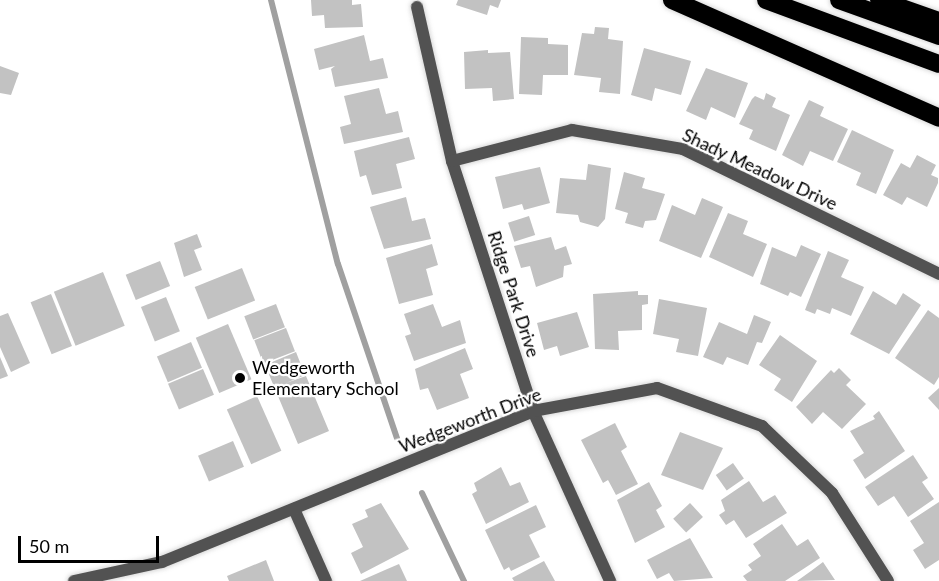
<!DOCTYPE html>
<html>
<head>
<meta charset="utf-8">
<style>
	body { margin:0 }
	#map { position:relative; width:939px; height:581px; overflow:hidden; background:#fff; font-family:Lato,sans-serif }
	div>[style] { position:absolute }
	.stream>* { height:6px; margin:-3px; padding:0 3px; transform-origin:3px; border-radius:3px; background:#a0a0a0 }
	.building>* { inset:0; background:#c2c2c2; transform-origin:0 0 }
	.roads { filter:drop-shadow(0 0 2px #dbdbdb) drop-shadow(0 0 2px #dbdbdb) }
	.street>* { height:12px; margin:-6px; padding:0 6px; transform-origin:6px; border-radius:6px; background:#525252 }
	.highway>* { height:18px; margin:-9px; padding:0 9px; transform-origin:9px; border-radius:9px; background:#000 }
	.dots>* { width:16px; height:16px; translate:-50% -50%; box-sizing:border-box; border:3px solid #fff; border-radius:50% }
	span { translate:-50% -50%; white-space:nowrap; text-align:center; line-height:1.15; -webkit-text-stroke:4.5px #fff; paint-order:stroke }
	.street-label { font-size:18px; color:#000 }
	.poi-label { font-size:18px; color:#000 }
	.left { translate:0 -50%; text-align:left }
	.scale { position:absolute; left:18px; top:536px; width:141px; height:27px; box-sizing:border-box; border:3px solid #000; border-top:0; padding-left:8px; font-size:18px; line-height:21px; white-space:nowrap; color:#000; -webkit-text-stroke:4px #fff; paint-order:stroke }
</style>
</head>
<body>
<div id="map">
	<div class="stream">
		<i style="left:271px;top:0;width:272px;rotate:75.8deg"></i>
		<i style="left:338px;top:264px;width:184px;rotate:71.3deg"></i>
		<i style="left:422px;top:493px;width:98px;rotate:64.5deg"></i>
	</div>
	<div class="building">
		<i style="clip-path:polygon(311px 0,352px 0,352px 5px,361px 4px,363px 27px,325px 28px,324px 15px,312px 16px)"></i>
		<i style="clip-path:polygon(458px 0,501px 0,498px 8px,490px 5px,487px 15px,456px 5px)"></i>
		<i style="clip-path:polygon(595px 27px,609px 28px,608px 39px,623px 41px,620px 94px,599px 92px,601px 78px,574px 75px,582px 33px,594px 34px)"></i>
		<i style="clip-path:polygon(364px 35px,370px 61px,383px 58px,388px 78px,335px 87px,331px 69px,335px 66px,319px 70px,314px 49px)"></i>
		<i style="clip-path:polygon(521px 37px,548px 38px,548px 44px,568px 45px,568px 75px,543px 75px,542px 95px,519px 94px)"></i>
		<i style="clip-path:polygon(644px 48px,691px 61px,681px 95px,655px 88px,652px 101px,631px 95px)"></i>
		<i style="clip-path:polygon(488px 50px,488px 53px,510px 52px,514px 99px,493px 101px,492px 88px,465px 89px,464px 52px)"></i>
		<i style="clip-path:polygon(0 66px,19px 73px,11px 95px,0 93px)"></i>
		<i style="clip-path:polygon(706px 68px,748px 83px,735px 118px,711px 107px,706px 120px,686px 111px)"></i>
		<i style="clip-path:polygon(379px 88px,386px 114px,398px 111px,403px 132px,344px 144px,340px 127px,351px 124px,344px 96px)"></i>
		<i style="clip-path:polygon(766px 93px,776px 98px,772px 107px,790px 115px,776px 151px,749px 139px,753px 130px,739px 124px,752px 99px,755px 96px,764px 100px)"></i>
		<i style="clip-path:polygon(809px 100px,824px 107px,820px 116px,848px 129px,833px 161px,810px 151px,803px 166px,782px 155px)"></i>
		<i style="clip-path:polygon(852px 130px,894px 150px,876px 194px,856px 185px,861px 173px,837px 162px)"></i>
		<i style="clip-path:polygon(409px 137px,415px 159px,396px 164px,402px 188px,372px 195px,366px 175px,360px 177px,354px 151px)"></i>
		<i style="clip-path:polygon(917px 155px,936px 165px,931px 175px,938px 178px,938px 183px,927px 207px,907px 197px,902px 205px,883px 195px,901px 163px,910px 168px)"></i>
		<i style="clip-path:polygon(588px 164px,611px 168px,605px 219px,598px 227px,580px 222px,578px 215px,556px 213px,560px 178px,586px 180px)"></i>
		<i style="clip-path:polygon(540px 167px,550px 203px,524px 210px,522px 204px,503px 209px,495px 177px)"></i>
		<i style="clip-path:polygon(624px 172px,645px 178px,642px 188px,665px 194px,656px 220px,645px 221px,643px 228px,625px 223px,628px 213px,615px 209px)"></i>
		<i style="clip-path:polygon(406px 197px,412px 221px,425px 218px,431px 239px,384px 249px,370px 207px)"></i>
		<i style="clip-path:polygon(702px 198px,723px 207px,701px 258px,659px 241px,672px 205px,695px 215px)"></i>
		<i style="clip-path:polygon(728px 213px,748px 221px,743px 234px,767px 244px,753px 277px,709px 257px)"></i>
		<i style="left:529px;top:216px;width:20px;height:22px;rotate:72deg"></i>
		<i style="clip-path:polygon(197px 234px,202px 247px,194px 250px,202px 270px,184px 277px,174px 243px)"></i>
		<i style="clip-path:polygon(551px 237px,555px 250px,566px 246px,572px 264px,564px 266px,563px 277px,536px 287px,530px 266px,521px 268px,514px 246px)"></i>
		<i style="clip-path:polygon(432px 244px,438px 265px,426px 269px,433px 295px,399px 304px,386px 258px)"></i>
		<i style="clip-path:polygon(801px 245px,821px 254px,801px 297px,790px 292px,788px 296px,760px 284px,772px 247px,796px 257px)"></i>
		<i style="clip-path:polygon(828px 251px,849px 260px,841px 277px,864px 287px,851px 316px,832px 308px,830px 314px,817px 309px,815px 314px,805px 310px)"></i>
		<i style="left:160px;top:261px;width:27px;height:37px;rotate:68deg"></i>
		<i style="left:242px;top:268px;width:35px;height:51px;rotate:68deg"></i>
		<i style="left:103px;top:272px;width:58px;height:53px;rotate:68deg"></i>
		<i style="clip-path:polygon(638px 291px,638px 295px,648px 295px,648px 304px,642px 305px,642px 330px,618px 331px,619px 350px,595px 349px,593px 294px)"></i>
		<i style="clip-path:polygon(873px 291px,896px 305px,903px 293px,921px 305px,889px 354px,850px 334px)"></i>
		<i style="left:51px;top:294px;width:56px;height:22px;rotate:68deg"></i>
		<i style="left:166px;top:297px;width:37px;height:27px;rotate:68deg"></i>
		<i style="clip-path:polygon(659px 299px,707px 308px,698px 356px,676px 352px,679px 339px,653px 334px)"></i>
		<i style="left:276px;top:304px;width:25px;height:34px;rotate:69deg"></i>
		<i style="clip-path:polygon(433px 304px,442px 327px,460px 320px,466px 343px,414px 361px,405px 336px,411px 334px,404px 314px)"></i>
		<i style="clip-path:polygon(928px 310px,939px 318px,939px 377px,934px 385px,895px 358px)"></i>
		<i style="clip-path:polygon(577px 312px,589px 347px,560px 356px,557px 346px,544px 350px,537px 323px)"></i>
		<i style="clip-path:polygon(8px 313px,30px 363px,11px 372px,0 347px,0 316px)"></i>
		<i style="clip-path:polygon(754px 315px,771px 322px,762px 343px,757px 342px,748px 365px,727px 357px,723px 365px,703px 357px,719px 322px,747px 334px)"></i>
		<i style="left:228px;top:324px;width:60px;height:35px;rotate:67deg"></i>
		<i style="left:286px;top:328px;width:25px;height:34px;rotate:69deg"></i>
		<i style="clip-path:polygon(780px 335px,817px 361px,792px 402px,774px 390px,781px 379px,759px 365px)"></i>
		<i style="left:191px;top:342px;width:28px;height:37px;rotate:67deg"></i>
		<i style="clip-path:polygon(465px 348px,473px 369px,460px 374px,469px 398px,437px 410px,428px 388px,420px 390px,415px 369px)"></i>
		<i style="clip-path:polygon(296px 352px,305px 375px,286px 383px,306px 376px,329px 431px,298px 444px,265px 365px)"></i>
		<i style="clip-path:polygon(0 357px,8px 376px,0 379px)"></i>
		<i style="clip-path:polygon(839px 368px,851px 380px,846px 385px,866px 404px,842px 429px,823px 412px,812px 424px,796px 407px,831px 370px,834px 373px)"></i>
		<i style="left:203px;top:369px;width:28px;height:38px;rotate:67deg"></i>
		<i style="clip-path:polygon(939px 388px,939px 410px,928px 398px)"></i>
		<i style="left:257px;top:396px;width:60px;height:33px;rotate:66deg"></i>
		<i style="clip-path:polygon(879px 411px,905px 451px,865px 479px,853px 460px,864px 453px,850px 431px,875px 419px,873px 416px)"></i>
		<i style="clip-path:polygon(615px 423px,627px 447px,621px 451px,638px 484px,616px 495px,608px 480px,603px 483px,581px 440px)"></i>
		<i style="clip-path:polygon(680px 432px,723px 448px,703px 490px,661px 475px)"></i>
		<i style="left:233px;top:441px;width:28px;height:38px;rotate:67deg"></i>
		<i style="clip-path:polygon(913px 455px,928px 478px,922px 482px,934px 499px,908px 517px,894px 496px,878px 506px,865px 487px)"></i>
		<i style="left:733px;top:463px;width:19px;height:21px;rotate:55deg"></i>
		<i style="clip-path:polygon(501px 467px,510px 486px,520px 482px,529px 502px,486px 524px,472px 494px,477px 491px,474px 483px)"></i>
		<i style="clip-path:polygon(749px 481px,763px 502px,775px 495px,787px 513px,746px 538px,734px 520px,726px 525px,719px 515px,725px 511px,721px 500px)"></i>
		<i style="clip-path:polygon(649px 482px,662px 506px,656px 510px,665px 527px,635px 543px,617px 500px)"></i>
		<i style="clip-path:polygon(939px 502px,939px 560px,925px 569px,913px 550px,924px 543px,910px 521px)"></i>
		<i style="clip-path:polygon(381px 503px,409px 549px,361px 574px,351px 553px,363px 547px,352px 524px,368px 517px,365px 510px)"></i>
		<i style="left:690px;top:503px;width:19px;height:23px;rotate:47deg"></i>
		<i style="clip-path:polygon(536px 505px,546px 527px,529px 535px,540px 557px,511px 571px,509px 567px,504px 570px,485px 530px)"></i>
		<i style="clip-path:polygon(782px 524px,797px 546px,808px 539px,820px 558px,785px 581px,747px 581px,743px 576px,752px 570px,748px 565px,761px 556px,753px 544px)"></i>
		<i style="clip-path:polygon(690px 538px,713px 578px,674px 581px,669px 573px,657px 579px,647px 560px)"></i>
		<i style="clip-path:polygon(266px 560px,274px 581px,229px 581px,227px 576px)"></i>
		<i style="clip-path:polygon(544px 561px,555px 581px,514px 581px,512px 578px)"></i>
		<i style="clip-path:polygon(823px 562px,835px 580px,797px 581px,811px 571px)"></i>
		<i style="clip-path:polygon(399px 564px,407px 581px,360px 581px,385px 570px)"></i>
	</div>
	<div class="roads">
		<div class="street">
			<i style="left:417px;top:7px;width:158px;rotate:77.2deg"></i>
			<i style="left:452px;top:161px;width:263px;rotate:72deg"></i>
			<i style="left:533px;top:411px;width:187px;rotate:65.6deg"></i>
			<i style="left:452px;top:161px;width:124px;rotate:-14.5deg"></i>
			<i style="left:572px;top:130px;width:113px;rotate:9.7deg"></i>
			<i style="left:683px;top:149px;width:285px;rotate:26deg"></i>
			<i style="left:294px;top:509px;width:79px;rotate:66deg"></i>
			<i style="left:74px;top:581px;width:90px;rotate:-12.2deg"></i>
			<i style="left:162px;top:562px;width:401px;rotate:-22.1deg"></i>
			<i style="left:533px;top:411px;width:126px;rotate:-10.5deg"></i>
			<i style="left:657px;top:388px;width:112px;rotate:19.9deg"></i>
			<i style="left:762px;top:426px;width:97px;rotate:43.7deg"></i>
			<i style="left:832px;top:493px;width:104px;rotate:57.5deg"></i>
		</div>
		<div class="highway">
			<i style="left:672px;top:0;width:292px;rotate:23.8deg"></i>
			<i style="left:766px;top:0;width:184px;rotate:20.3deg"></i>
			<i style="left:839px;top:0;width:106px;rotate:19.8deg"></i>
			<i style="left:879px;top:0;width:64px;rotate:19.3deg"></i>
		</div>
	</div>
	<div class="dots">
		<i style="left:240px;top:378px;background:#000"></i>
	</div>
	<div class="street-label">
		<span style="left:760px;top:169px;rotate:25deg">Shady Meadow Drive</span>
		<span style="left:514px;top:294px;rotate:72deg">Ridge Park Drive</span>
		<span style="left:470px;top:420px;rotate:-21deg">Wedgeworth Drive</span>
	</div>
	<div class="poi-label">
		<span class="left" style="left:252px;top:378px">Wedgeworth<br>Elementary School</span>
	</div>
	<div class="scale">50 m</div>
</div>
</body>
</html>
